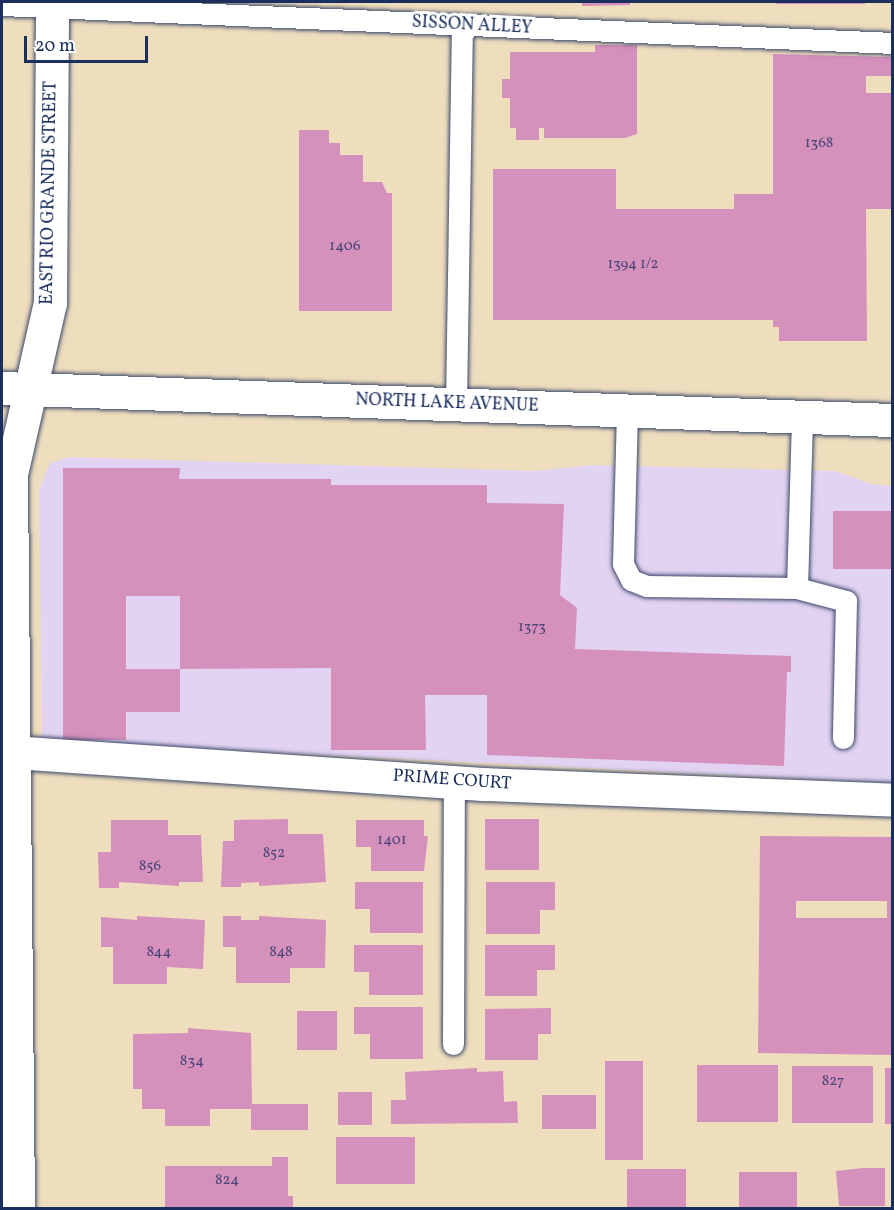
<!DOCTYPE html>
<html>
<head>
<meta charset="utf-8">
<style>
	body { margin:0 }
	#map { position:relative; width:894px; height:1210px; overflow:hidden; background:#efdebe; font-family:Vollkorn,serif }
	div>[style] { position:absolute }
	.built>* { inset:0; background:#e3d3f2 }
	.building>* { inset:0; background:#d590bc; transform-origin:0 0 }
	.roads { filter:drop-shadow(0 0 2px #3b496c) drop-shadow(0 0 2px #3b496c) }
	.lane>* { height:21px; margin:-10.5px; padding:0 10.5px; transform-origin:10.5px; border-radius:10.5px; background:#fff }
	.street>* { height:33px; margin:-16.5px; padding:0 16.5px; transform-origin:16.5px; border-radius:16.5px; background:#fff }
	.secondary>* { height:33px; margin:-16.5px; padding:0 16.5px; transform-origin:16.5px; border-radius:16.5px; background:#fff }
	span { translate:-50% -50%; white-space:nowrap; text-align:center; line-height:1.15; -webkit-text-stroke:6px #fff; paint-order:stroke }
	.number-label { font-size:15px; color:#4a4776 }
	.number-label span { -webkit-text-stroke-width:0 }
	.street-label { font-size:18px; color:#1b2f5e }
	.frame { position:absolute; inset:0; border:3px solid #1b2f5e; pointer-events:none }
	.scale { position:absolute; left:24px; top:36px; width:124px; height:27px; box-sizing:border-box; border:3px solid #1b2f5e; border-top:0; padding-left:8px; font-size:18px; line-height:21px; white-space:nowrap; color:#1b2f5e; -webkit-text-stroke:4px #fff; paint-order:stroke }
</style>
</head>
<body>
<div id="map">
	<div class="built">
		<i style="clip-path:polygon(68px 457px,534px 471px,594px 465px,836px 471px,871px 484px,892px 486px,892px 783px,42px 741px,39px 490px,50px 463px)"></i>
	</div>
	<div class="building">
		<i style="clip-path:polygon(582px 2px,630px 2px,630px 5px,582px 6px)"></i>
		<i style="left:776px;top:2px;width:89px;height:2px"></i>
		<i style="clip-path:polygon(595px 45px,637px 45px,637px 134px,625px 138px,544px 138px,544px 128px,539px 128px,539px 140px,516px 140px,516px 128px,510px 128px,510px 98px,502px 98px,502px 79px,510px 79px,510px 52px,595px 52px)"></i>
		<i style="clip-path:polygon(773px 54px,891px 57px,891px 76px,866px 76px,866px 93px,892px 93px,892px 209px,866px 209px,867px 341px,779px 341px,779px 327px,773px 327px,773px 320px,493px 320px,493px 169px,616px 169px,616px 209px,734px 209px,734px 194px,773px 194px)"></i>
		<i style="clip-path:polygon(299px 130px,329px 130px,329px 143px,340px 143px,340px 155px,363px 155px,363px 182px,382px 182px,387px 193px,392px 193px,392px 311px,299px 311px)"></i>
		<i style="clip-path:polygon(63px 468px,180px 468px,179px 479px,331px 479px,331px 485px,487px 485px,487px 503px,564px 504px,560px 595px,577px 608px,575px 649px,791px 656px,791px 672px,787px 672px,784px 766px,487px 755px,487px 695px,425px 695px,426px 750px,331px 750px,331px 668px,180px 669px,180px 596px,126px 596px,126px 669px,180px 669px,180px 712px,126px 712px,126px 740px,63px 740px)"></i>
		<i style="left:892px;top:511px;width:58px;height:59px;rotate:90deg"></i>
		<i style="clip-path:polygon(288px 819px,288px 834px,323px 834px,326px 882px,259px 886px,259px 882px,241px 883px,241px 887px,221px 887px,223px 841px,234px 841px,234px 820px)"></i>
		<i style="left:485px;top:819px;width:54px;height:51px"></i>
		<i style="clip-path:polygon(111px 820px,168px 820px,168px 835px,201px 835px,203px 882px,179px 882px,179px 886px,119px 882px,119px 888px,99px 888px,98px 852px,111px 852px)"></i>
		<i style="clip-path:polygon(356px 820px,424px 820px,424px 836px,428px 836px,424px 871px,371px 871px,371px 847px,356px 847px)"></i>
		<i style="clip-path:polygon(evenodd,760px 836px,892px 837px,892px 1055px,758px 1053px,760px 836px,796px 901px,887px 901px,887px 918px,796px 918px,796px 901px)"></i>
		<i style="clip-path:polygon(355px 882px,423px 882px,423px 933px,370px 933px,370px 909px,355px 909px)"></i>
		<i style="clip-path:polygon(486px 882px,555px 882px,555px 910px,540px 910px,540px 934px,486px 934px)"></i>
		<i style="clip-path:polygon(137px 916px,205px 920px,203px 969px,167px 967px,167px 984px,113px 984px,113px 947px,101px 947px,101px 917px,137px 920px)"></i>
		<i style="clip-path:polygon(223px 916px,241px 916px,241px 920px,259px 920px,259px 916px,326px 920px,325px 968px,290px 968px,290px 983px,236px 983px,236px 947px,223px 947px)"></i>
		<i style="clip-path:polygon(354px 945px,423px 945px,423px 995px,369px 995px,369px 972px,354px 972px)"></i>
		<i style="clip-path:polygon(485px 945px,555px 945px,555px 970px,537px 970px,537px 996px,485px 996px)"></i>
		<i style="clip-path:polygon(354px 1007px,423px 1007px,423px 1059px,370px 1059px,370px 1034px,354px 1034px)"></i>
		<i style="clip-path:polygon(551px 1008px,551px 1034px,538px 1034px,538px 1060px,485px 1060px,485px 1009px)"></i>
		<i style="left:297px;top:1011px;width:40px;height:39px"></i>
		<i style="clip-path:polygon(188px 1028px,251px 1033px,252px 1104px,308px 1104px,308px 1130px,251px 1130px,251px 1109px,210px 1109px,210px 1126px,165px 1126px,165px 1109px,142px 1109px,142px 1089px,133px 1089px,133px 1034px,188px 1033px)"></i>
		<i style="left:605px;top:1061px;width:38px;height:99px"></i>
		<i style="left:697px;top:1065px;width:81px;height:57px"></i>
		<i style="left:792px;top:1066px;width:81px;height:57px"></i>
		<i style="clip-path:polygon(477px 1068px,477px 1072px,503px 1071px,504px 1102px,517px 1101px,518px 1123px,391px 1124px,391px 1100px,406px 1100px,405px 1072px)"></i>
		<i style="left:885px;top:1068px;width:7px;height:56px"></i>
		<i style="left:338px;top:1092px;width:34px;height:33px"></i>
		<i style="left:542px;top:1095px;width:54px;height:34px"></i>
		<i style="left:415px;top:1137px;width:47px;height:79px;rotate:90deg"></i>
		<i style="clip-path:polygon(272px 1157px,288px 1157px,288px 1196px,293px 1196px,293px 1208px,165px 1208px,165px 1166px,272px 1166px)"></i>
		<i style="clip-path:polygon(863px 1168px,885px 1168px,885px 1206px,839px 1206px,836px 1171px)"></i>
		<i style="left:627px;top:1169px;width:59px;height:39px"></i>
		<i style="left:739px;top:1172px;width:58px;height:36px"></i>
	</div>
	<div class="roads">
		<div class="lane">
			<i style="left:2px;top:5px;width:891px;rotate:2.44deg"></i>
			<i style="left:456px;top:404px;width:378px;rotate:-89.1deg"></i>
			<i style="left:627px;top:411px;width:153px;rotate:91.5deg"></i>
			<i style="left:623px;top:564px;width:18px;rotate:63deg"></i>
			<i style="left:631px;top:580px;width:17px;rotate:21deg"></i>
			<i style="left:647px;top:586px;width:150px;rotate:0.8deg"></i>
			<i style="left:797px;top:588px;width:51px;rotate:14.9deg"></i>
			<i style="left:846px;top:601px;width:137px;rotate:91.3deg"></i>
			<i style="left:797px;top:588px;width:171px;rotate:-88.3deg"></i>
			<i style="left:453px;top:1044px;width:262px;rotate:-89.8deg"></i>
		</div>
		<div class="street">
			<i style="left:12px;top:752px;width:473px;rotate:3.9deg"></i>
			<i style="left:484px;top:784px;width:408px;rotate:2.2deg"></i>
			<i style="left:18px;top:1208px;width:734px;rotate:-90.55deg"></i>
			<i style="left:11px;top:474px;width:175px;rotate:-77.2deg"></i>
			<i style="left:50px;top:303px;width:301px;rotate:-89.6deg"></i>
		</div>
		<div class="secondary">
			<i style="left:2px;top:388px;width:891px;rotate:2.06deg"></i>
		</div>
	</div>
	<div class="number-label">
		<span style="left:819px;top:144px">1368</span>
		<span style="left:345px;top:247px">1406</span>
		<span style="left:633px;top:265px">1394 1/2</span>
		<span style="left:532px;top:628px">1373</span>
		<span style="left:392px;top:841px">1401</span>
		<span style="left:274px;top:854px">852</span>
		<span style="left:150px;top:867px">856</span>
		<span style="left:159px;top:953px">844</span>
		<span style="left:281px;top:953px">848</span>
		<span style="left:192px;top:1062px">834</span>
		<span style="left:833px;top:1082px">827</span>
		<span style="left:227px;top:1181px">824</span>
	</div>
	<div class="street-label">
		<span style="left:472px;top:26px;rotate:3deg">SISSON ALLEY</span>
		<span style="left:50px;top:193px;rotate:-89deg">EAST RIO GRANDE STREET</span>
		<span style="left:447px;top:404px;rotate:2deg">NORTH LAKE AVENUE</span>
		<span style="left:452px;top:781px;rotate:4deg">PRIME COURT</span>
	</div>
	<div class="frame"></div>
	<div class="scale">20 m</div>
</div>
</body>
</html>
